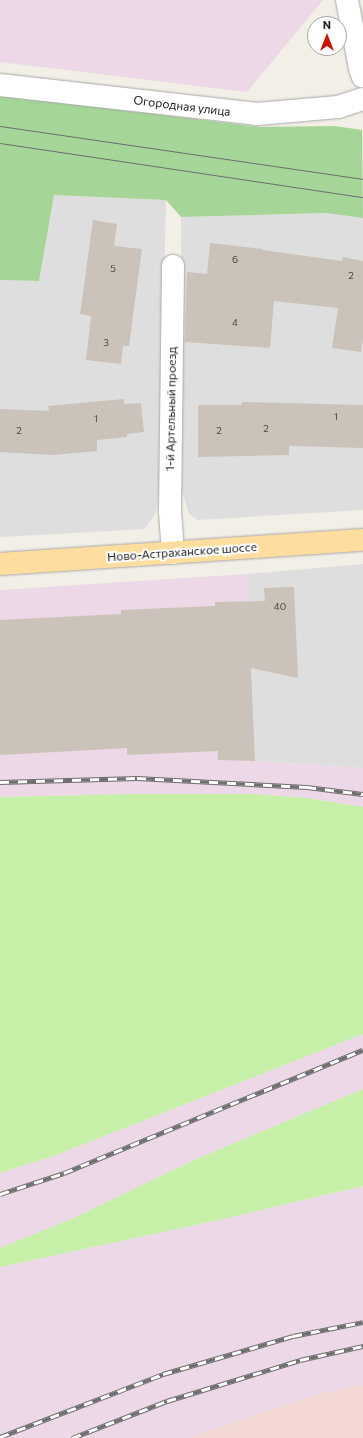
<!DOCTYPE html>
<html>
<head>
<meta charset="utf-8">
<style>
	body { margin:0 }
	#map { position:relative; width:363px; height:1438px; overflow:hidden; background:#f2efe6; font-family:Commissioner,sans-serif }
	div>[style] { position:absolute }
	.residential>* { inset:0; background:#dfdede }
	.commercial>* { inset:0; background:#f4d8d4 }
	.industrial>* { inset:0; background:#ecd8e6 }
	.grass>* { inset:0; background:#c6f0a8 }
	.forest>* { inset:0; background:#a5d597 }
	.building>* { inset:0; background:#cbc2b9 }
	.roads { filter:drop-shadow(0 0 1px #a8a8a8) drop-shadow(0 0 1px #a8a8a8) }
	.minor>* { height:22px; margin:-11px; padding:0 11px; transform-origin:11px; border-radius:11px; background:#fff }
	.primary>* { height:22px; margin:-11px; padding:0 11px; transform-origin:11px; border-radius:11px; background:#ffdd9e }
	.tram>* { height:1px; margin:-0.5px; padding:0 0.5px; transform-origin:0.5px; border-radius:0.5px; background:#6f6f6f }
	.rail>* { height:4.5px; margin-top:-2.25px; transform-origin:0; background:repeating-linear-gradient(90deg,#fff 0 9px,#6f6f6f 0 18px); box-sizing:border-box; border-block:1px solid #6f6f6f }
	span { translate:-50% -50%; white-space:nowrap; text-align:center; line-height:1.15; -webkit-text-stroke:4px #fff; paint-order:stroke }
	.number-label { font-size:10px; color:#4c4947 }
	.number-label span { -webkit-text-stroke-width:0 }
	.street-label { font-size:12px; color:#212121 }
	.north { position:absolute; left:307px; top:16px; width:40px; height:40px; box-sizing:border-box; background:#fff; border:1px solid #a6a6a6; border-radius:50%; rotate:0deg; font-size:11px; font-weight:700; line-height:16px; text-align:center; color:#212121 }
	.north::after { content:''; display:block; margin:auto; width:14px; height:18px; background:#d11000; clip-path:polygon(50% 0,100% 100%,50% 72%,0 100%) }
</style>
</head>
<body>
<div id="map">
	<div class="residential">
		<i style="clip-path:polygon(54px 195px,166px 200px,159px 491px,156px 513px,145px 529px,0 537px,0 280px,39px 281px)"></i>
		<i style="clip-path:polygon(326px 213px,363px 218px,363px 510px,198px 520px,189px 514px,182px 491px,181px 217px)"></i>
		<i style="clip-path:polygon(363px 564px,363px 768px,255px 761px,247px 574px)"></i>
	</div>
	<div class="commercial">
		<i style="clip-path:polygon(363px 1385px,363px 1438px,188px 1438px,315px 1395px)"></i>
	</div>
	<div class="industrial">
		<i style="clip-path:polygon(0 0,323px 0,247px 92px,0 62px)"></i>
		<i style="clip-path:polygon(247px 574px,255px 761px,363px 768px,363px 807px,306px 798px,253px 794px,134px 794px,0 797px,0 590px)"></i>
		<i style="clip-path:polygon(363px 1034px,363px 1089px,194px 1160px,74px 1218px,0 1248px,0 1173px,56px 1155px)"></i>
		<i style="clip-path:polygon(363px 1186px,363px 1385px,315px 1395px,188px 1438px,0 1438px,0 1267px,214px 1221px)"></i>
	</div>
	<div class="grass">
		<i style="clip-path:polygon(134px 794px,253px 794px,306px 798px,363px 807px,363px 1034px,56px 1155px,0 1173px,0 797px)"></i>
		<i style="clip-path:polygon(363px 1089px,363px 1186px,214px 1221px,0 1267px,0 1248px,74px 1218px,194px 1160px)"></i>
	</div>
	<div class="forest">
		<i style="clip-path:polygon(0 95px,260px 127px,335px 126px,362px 130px,363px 218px,326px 213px,181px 217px,166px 200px,54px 195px,39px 281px,0 280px)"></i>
	</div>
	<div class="building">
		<i style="clip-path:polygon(93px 220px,117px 224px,114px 246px,142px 249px,129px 346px,123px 346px,121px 364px,86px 360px,91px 316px,80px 314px)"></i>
		<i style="clip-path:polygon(210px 243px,263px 249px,262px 250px,342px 261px,343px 257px,363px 261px,363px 338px,361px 352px,332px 348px,338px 308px,274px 301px,270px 348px,185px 342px,187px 272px,207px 274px)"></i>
		<i style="clip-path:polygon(124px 399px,124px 404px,141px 403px,144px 432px,127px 434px,127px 437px,97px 440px,97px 451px,53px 455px,0 452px,0 409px,49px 411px,48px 406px)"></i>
		<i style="clip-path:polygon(242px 402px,363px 405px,363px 448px,289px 446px,289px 455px,198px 457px,198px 405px,242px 405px)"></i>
		<i style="clip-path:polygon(294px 587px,298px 678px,251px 668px,255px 761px,218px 760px,218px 751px,127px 755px,127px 748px,0 755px,0 620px,121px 614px,121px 610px,215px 606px,215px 602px,265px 601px,264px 588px)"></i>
	</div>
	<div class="roads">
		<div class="minor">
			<i style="left:347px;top:0;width:69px;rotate:79.2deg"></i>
			<i style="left:360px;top:68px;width:9px;rotate:72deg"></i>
			<i style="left:0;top:85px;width:259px;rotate:6.4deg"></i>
			<i style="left:257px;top:114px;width:81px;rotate:-4.9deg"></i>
			<i style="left:338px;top:107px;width:26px;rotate:-18deg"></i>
			<i style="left:173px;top:553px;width:41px;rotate:-94.2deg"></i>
			<i style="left:170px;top:512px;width:246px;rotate:-89.3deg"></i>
		</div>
		<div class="primary">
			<i style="left:0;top:564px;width:364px;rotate:-3.8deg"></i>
		</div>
	</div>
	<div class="tram">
		<i style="left:0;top:126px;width:367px;rotate:8.3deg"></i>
		<i style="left:0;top:143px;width:367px;rotate:8.5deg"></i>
	</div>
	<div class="rail">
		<i style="left:0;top:782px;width:137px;rotate:-1.7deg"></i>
		<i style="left:137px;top:778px;width:170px;rotate:3deg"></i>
		<i style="left:307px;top:787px;width:56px;rotate:7.1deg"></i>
		<i style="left:0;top:1194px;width:67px;rotate:-18.2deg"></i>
		<i style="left:64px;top:1173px;width:323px;rotate:-22.4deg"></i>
		<i style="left:0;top:1437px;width:175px;rotate:-21.1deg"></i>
		<i style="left:163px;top:1374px;width:135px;rotate:-16.3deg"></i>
		<i style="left:293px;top:1336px;width:71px;rotate:-11.3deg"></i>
		<i style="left:72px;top:1438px;width:102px;rotate:-21.3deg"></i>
		<i style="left:167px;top:1401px;width:139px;rotate:-17.1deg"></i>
		<i style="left:300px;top:1360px;width:65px;rotate:-12.5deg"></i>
	</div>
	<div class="number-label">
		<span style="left:235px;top:260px">6</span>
		<span style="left:113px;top:269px">5</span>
		<span style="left:351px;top:276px">2</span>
		<span style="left:235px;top:323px">4</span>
		<span style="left:106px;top:343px">3</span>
		<span style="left:336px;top:417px">1</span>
		<span style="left:96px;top:419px">1</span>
		<span style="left:266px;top:429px">2</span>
		<span style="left:19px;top:431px">2</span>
		<span style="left:219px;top:431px">2</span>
		<span style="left:280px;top:607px">40</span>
	</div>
	<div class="street-label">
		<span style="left:182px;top:106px;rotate:7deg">Огородная улица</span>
		<span style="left:171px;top:409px;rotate:-89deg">1-й Артельный проезд</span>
		<span style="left:182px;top:552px;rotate:-4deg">Ново-Астраханское шоссе</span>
	</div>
	<div class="north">N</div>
</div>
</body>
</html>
